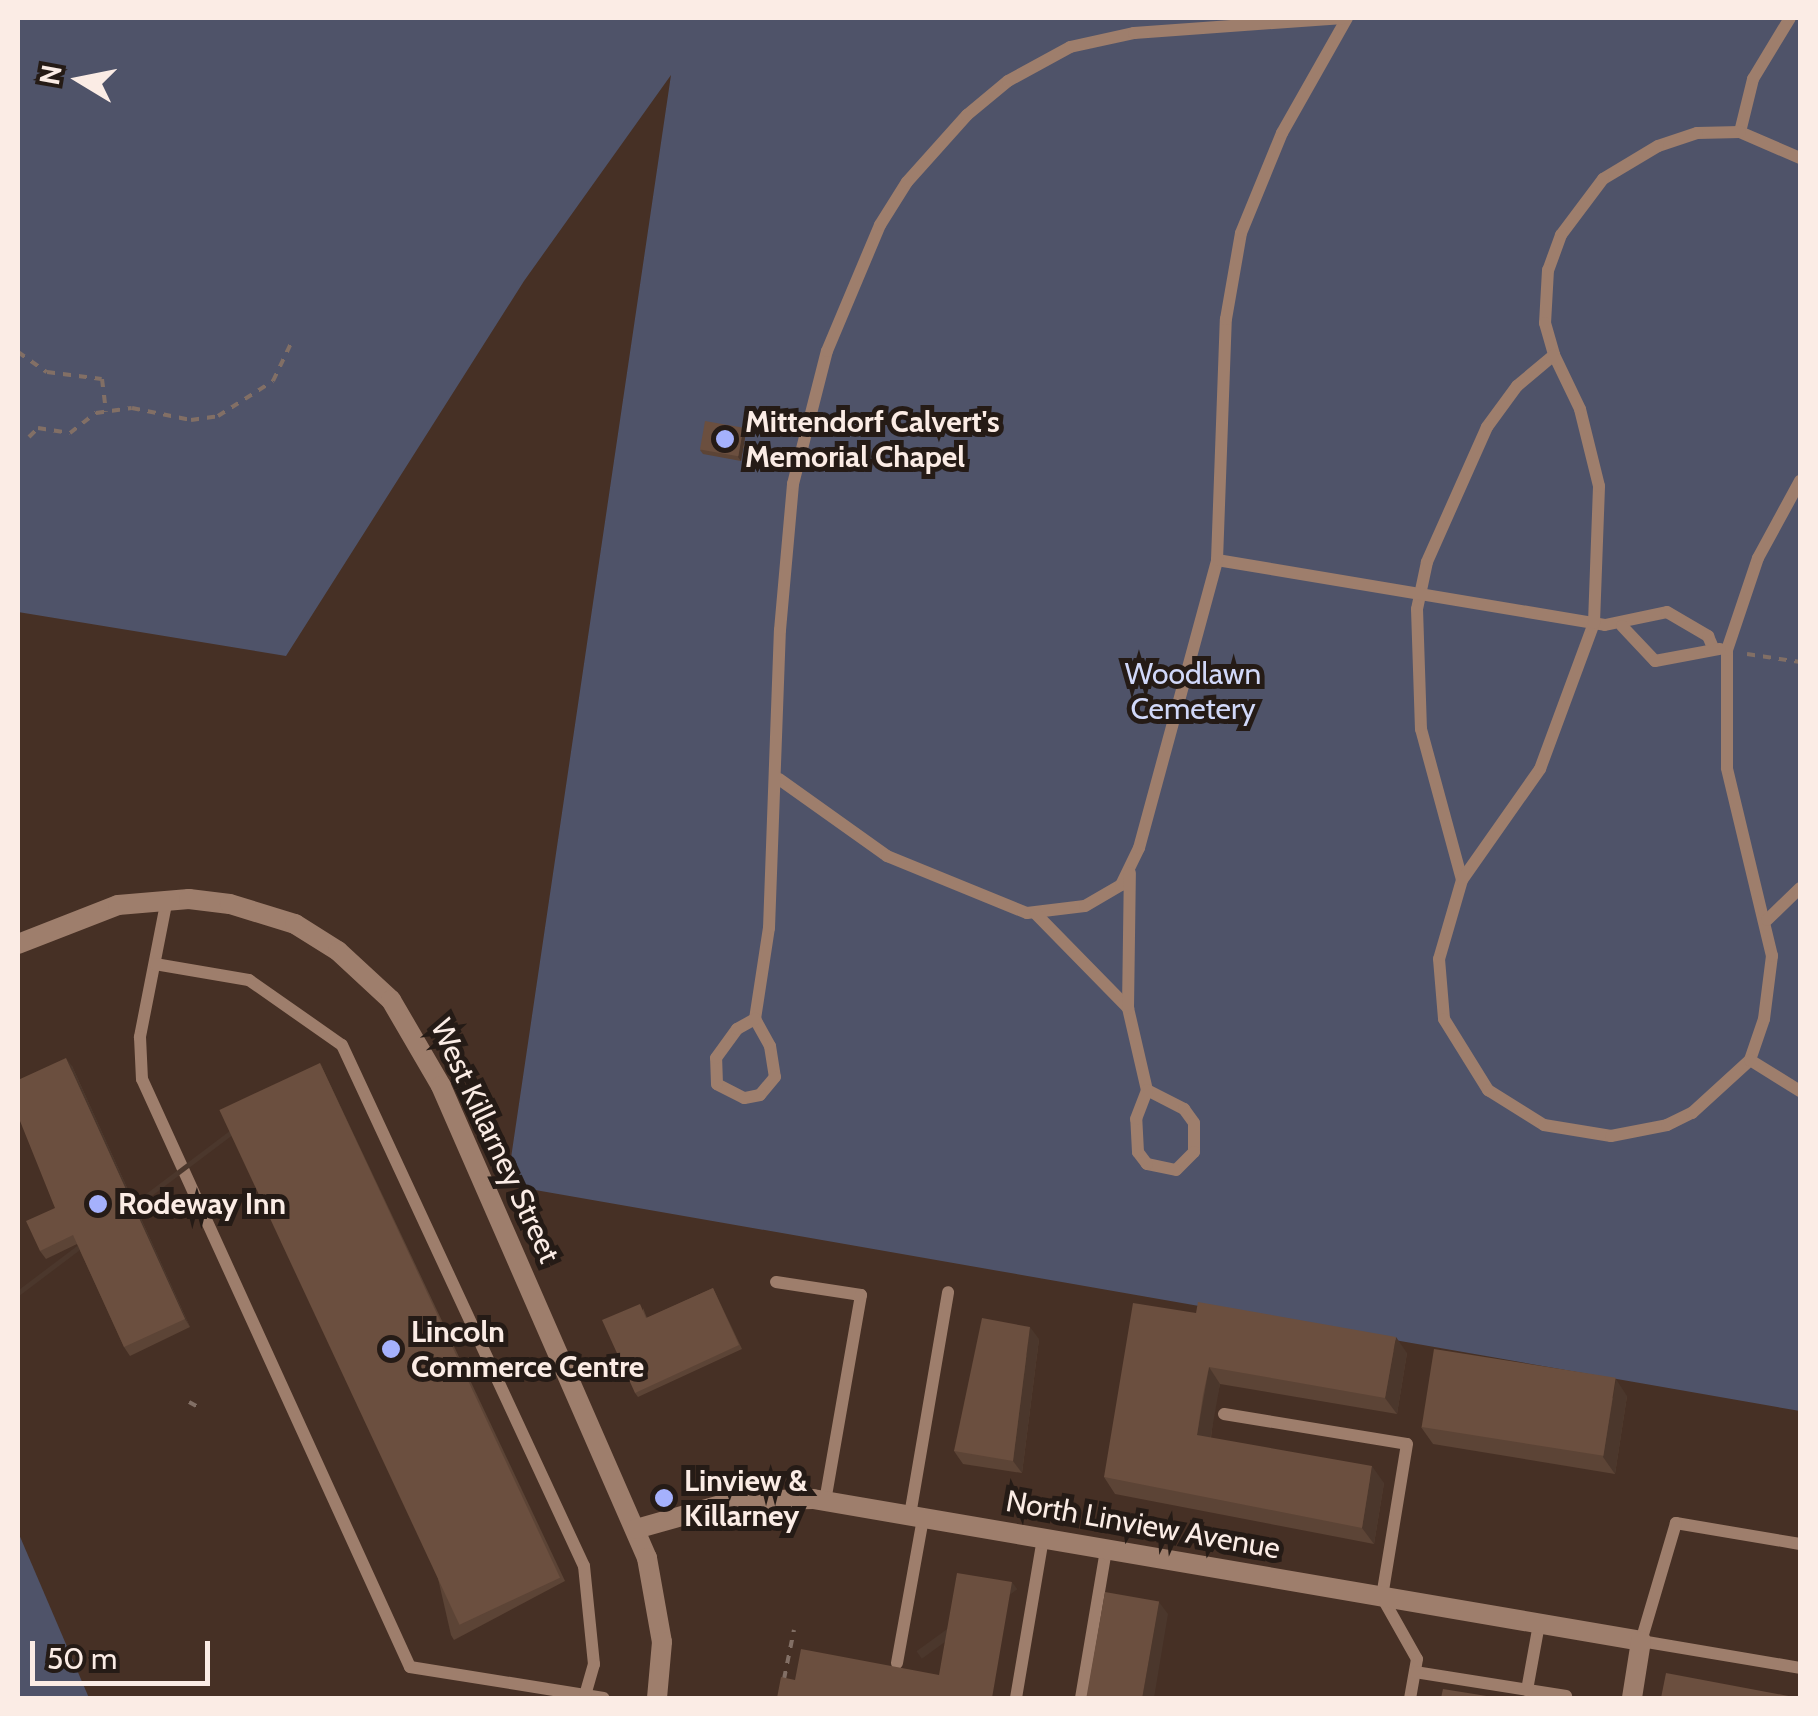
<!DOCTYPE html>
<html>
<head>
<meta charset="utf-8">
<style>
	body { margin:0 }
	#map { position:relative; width:1818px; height:1716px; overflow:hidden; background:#463025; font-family:Cabin,sans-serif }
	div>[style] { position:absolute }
	.green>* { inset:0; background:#4f5369 }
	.path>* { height:4px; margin-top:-2px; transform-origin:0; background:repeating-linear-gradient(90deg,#826f65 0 8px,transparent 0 16px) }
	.lane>* { height:12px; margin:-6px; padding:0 6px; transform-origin:6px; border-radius:6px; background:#9e7e6c }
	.street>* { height:20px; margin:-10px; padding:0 10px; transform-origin:10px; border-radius:10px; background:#9e7e6c }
	.wall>* { inset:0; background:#5c4436 }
	.shaded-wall>* { inset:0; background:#4b372c; transform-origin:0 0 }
	.building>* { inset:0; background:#6b4f3f; transform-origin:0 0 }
	.dots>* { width:28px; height:28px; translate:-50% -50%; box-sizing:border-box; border:5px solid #251b16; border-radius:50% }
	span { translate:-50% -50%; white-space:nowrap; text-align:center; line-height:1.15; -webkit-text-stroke:10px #251b16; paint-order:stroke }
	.poi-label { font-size:30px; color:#fbece5; font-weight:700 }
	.left { translate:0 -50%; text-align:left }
	.park-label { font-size:30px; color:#d1d8f9 }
	.street-label { font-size:30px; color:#fbece5 }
	.frame { position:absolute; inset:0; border:20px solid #fbece5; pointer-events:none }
	.north { position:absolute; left:30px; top:30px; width:100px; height:100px; -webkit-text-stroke:8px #251b16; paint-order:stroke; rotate:280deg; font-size:28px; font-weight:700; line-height:40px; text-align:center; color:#fbece5 }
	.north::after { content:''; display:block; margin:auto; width:35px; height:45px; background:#fbece5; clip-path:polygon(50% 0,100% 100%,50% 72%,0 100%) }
	.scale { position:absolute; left:30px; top:1641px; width:180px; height:45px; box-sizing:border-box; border:5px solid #fbece5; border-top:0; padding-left:12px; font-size:30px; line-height:35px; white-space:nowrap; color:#fbece5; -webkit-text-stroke:8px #251b16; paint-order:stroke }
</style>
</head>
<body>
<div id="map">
	<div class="green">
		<i style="clip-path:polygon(18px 18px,1800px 18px,1800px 1411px,507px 1185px,671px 75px,524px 281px,286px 656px,18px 612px)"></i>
		<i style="clip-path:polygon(18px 1532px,89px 1698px,18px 1698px)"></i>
	</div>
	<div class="path">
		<i style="left:18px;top:352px;width:35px;rotate:35deg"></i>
		<i style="left:47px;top:372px;width:55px;rotate:7.3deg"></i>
		<i style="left:102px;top:379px;width:33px;rotate:83deg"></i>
		<i style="left:29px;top:437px;width:13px;rotate:-45deg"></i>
		<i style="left:38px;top:428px;width:32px;rotate:9deg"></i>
		<i style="left:70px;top:433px;width:33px;rotate:-38deg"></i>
		<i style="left:96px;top:413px;width:36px;rotate:-8deg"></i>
		<i style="left:132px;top:408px;width:60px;rotate:11.5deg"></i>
		<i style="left:191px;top:420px;width:27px;rotate:-8deg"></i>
		<i style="left:218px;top:416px;width:65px;rotate:-32.5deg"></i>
		<i style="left:273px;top:381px;width:47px;rotate:-64.5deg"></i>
		<i style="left:743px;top:446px;width:41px;rotate:11.3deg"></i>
		<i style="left:1747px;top:654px;width:54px;rotate:8.6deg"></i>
		<i style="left:189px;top:1402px;width:10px;rotate:29deg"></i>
		<i style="left:784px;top:1679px;width:50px;rotate:-78.5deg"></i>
	</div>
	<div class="lane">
		<i style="left:1740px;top:132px;width:55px;rotate:-76.2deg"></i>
		<i style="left:1753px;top:79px;width:71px;rotate:-58.8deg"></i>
		<i style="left:1800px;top:158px;width:65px;rotate:-156.6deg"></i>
		<i style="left:1740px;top:132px;width:43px;rotate:178.7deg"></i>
		<i style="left:1697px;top:133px;width:41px;rotate:161.6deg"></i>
		<i style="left:1658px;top:146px;width:64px;rotate:149deg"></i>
		<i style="left:1603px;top:179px;width:70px;rotate:126.9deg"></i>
		<i style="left:1561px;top:235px;width:37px;rotate:110deg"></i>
		<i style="left:1548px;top:270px;width:53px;rotate:93.2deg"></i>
		<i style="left:1545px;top:323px;width:33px;rotate:74deg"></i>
		<i style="left:1554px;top:355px;width:48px;rotate:140deg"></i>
		<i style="left:1517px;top:386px;width:51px;rotate:126.2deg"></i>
		<i style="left:1487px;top:427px;width:148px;rotate:114deg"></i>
		<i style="left:1427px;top:562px;width:48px;rotate:102deg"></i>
		<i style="left:1417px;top:609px;width:120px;rotate:88.1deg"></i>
		<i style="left:1421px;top:729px;width:156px;rotate:74.8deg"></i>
		<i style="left:1462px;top:880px;width:82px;rotate:106.2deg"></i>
		<i style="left:1439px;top:959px;width:60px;rotate:85.2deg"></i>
		<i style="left:1444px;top:1019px;width:84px;rotate:58.2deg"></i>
		<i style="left:1488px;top:1090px;width:66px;rotate:32deg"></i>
		<i style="left:1544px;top:1125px;width:68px;rotate:9.3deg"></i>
		<i style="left:1611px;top:1136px;width:57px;rotate:-11.1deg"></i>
		<i style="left:1667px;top:1125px;width:28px;rotate:-26deg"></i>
		<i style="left:1692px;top:1113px;width:79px;rotate:-42.4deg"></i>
		<i style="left:1750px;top:1060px;width:43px;rotate:-71.1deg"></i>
		<i style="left:1764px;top:1019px;width:64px;rotate:-82.8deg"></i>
		<i style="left:1772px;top:956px;width:193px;rotate:-103.5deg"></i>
		<i style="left:1727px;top:768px;width:118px;rotate:-90deg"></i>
		<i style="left:1727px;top:650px;width:97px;rotate:-71.4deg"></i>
		<i style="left:1758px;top:558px;width:88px;rotate:-61.4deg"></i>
		<i style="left:1217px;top:560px;width:393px;rotate:9.5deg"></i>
		<i style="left:1605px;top:625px;width:63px;rotate:-11.8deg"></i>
		<i style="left:1667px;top:612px;width:48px;rotate:30.3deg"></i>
		<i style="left:1708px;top:636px;width:13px;rotate:67deg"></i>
		<i style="left:1622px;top:626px;width:48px;rotate:46.7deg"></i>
		<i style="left:1655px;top:661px;width:66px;rotate:-10.5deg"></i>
		<i style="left:779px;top:779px;width:133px;rotate:35.5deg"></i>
		<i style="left:887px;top:856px;width:151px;rotate:22.2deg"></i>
		<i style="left:1027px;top:913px;width:58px;rotate:-6.9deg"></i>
		<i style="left:1085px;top:906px;width:42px;rotate:-30.3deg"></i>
		<i style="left:1121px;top:885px;width:41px;rotate:-64.1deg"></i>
		<i style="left:1139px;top:848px;width:298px;rotate:-74.8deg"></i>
		<i style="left:1217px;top:560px;width:241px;rotate:-87.9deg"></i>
		<i style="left:1226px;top:319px;width:87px;rotate:-80.1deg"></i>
		<i style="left:1241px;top:233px;width:108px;rotate:-67.7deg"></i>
		<i style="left:1282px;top:133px;width:132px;rotate:-60.5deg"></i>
		<i style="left:1462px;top:880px;width:136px;rotate:-54.9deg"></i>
		<i style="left:1540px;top:769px;width:156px;rotate:-69.7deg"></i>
		<i style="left:1594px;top:623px;width:137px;rotate:-87.9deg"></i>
		<i style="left:1599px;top:486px;width:79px;rotate:-103.9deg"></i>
		<i style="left:1580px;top:409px;width:60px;rotate:-115.7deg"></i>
		<i style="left:167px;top:899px;width:141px;rotate:101.1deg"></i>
		<i style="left:140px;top:1037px;width:42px;rotate:87.3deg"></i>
		<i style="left:142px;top:1079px;width:646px;rotate:65.5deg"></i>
		<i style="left:410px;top:1667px;width:196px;rotate:9.1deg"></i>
		<i style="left:1036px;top:914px;width:132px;rotate:45.6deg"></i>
		<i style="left:1128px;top:1008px;width:84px;rotate:77deg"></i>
		<i style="left:1767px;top:920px;width:46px;rotate:-44.1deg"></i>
		<i style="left:155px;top:964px;width:95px;rotate:9.7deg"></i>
		<i style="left:249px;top:980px;width:113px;rotate:35deg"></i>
		<i style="left:342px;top:1045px;width:574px;rotate:65.09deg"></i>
		<i style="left:584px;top:1566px;width:99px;rotate:84.2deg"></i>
		<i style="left:594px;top:1664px;width:32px;rotate:106deg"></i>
		<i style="left:1128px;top:1008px;width:135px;rotate:-89.2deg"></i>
		<i style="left:755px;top:1019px;width:92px;rotate:-81.3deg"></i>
		<i style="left:769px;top:928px;width:298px;rotate:-87.9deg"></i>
		<i style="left:780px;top:630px;width:147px;rotate:-84.9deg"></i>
		<i style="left:793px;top:484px;width:137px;rotate:-75.7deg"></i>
		<i style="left:827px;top:351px;width:137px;rotate:-67.2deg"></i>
		<i style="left:880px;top:225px;width:51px;rotate:-57.9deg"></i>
		<i style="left:907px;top:182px;width:90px;rotate:-48.2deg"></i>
		<i style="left:967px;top:115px;width:53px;rotate:-39.7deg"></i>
		<i style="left:1008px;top:81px;width:71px;rotate:-28.7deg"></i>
		<i style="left:1070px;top:47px;width:66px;rotate:-12.3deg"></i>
		<i style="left:1134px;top:33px;width:210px;rotate:-4.1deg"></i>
		<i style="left:755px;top:1019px;width:31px;rotate:61deg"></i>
		<i style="left:770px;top:1046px;width:31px;rotate:81deg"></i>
		<i style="left:775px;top:1077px;width:23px;rotate:130deg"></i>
		<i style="left:760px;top:1095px;width:16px;rotate:169deg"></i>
		<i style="left:744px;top:1098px;width:30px;rotate:-153deg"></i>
		<i style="left:717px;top:1084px;width:26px;rotate:-92deg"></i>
		<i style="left:716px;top:1058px;width:36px;rotate:-54deg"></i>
		<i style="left:737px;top:1029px;width:21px;rotate:-29deg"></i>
		<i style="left:1750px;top:1060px;width:59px;rotate:31.8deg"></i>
		<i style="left:1147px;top:1090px;width:42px;rotate:27.2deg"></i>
		<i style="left:1184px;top:1109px;width:17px;rotate:54deg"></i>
		<i style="left:1194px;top:1123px;width:29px;rotate:90deg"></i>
		<i style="left:1194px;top:1152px;width:25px;rotate:135deg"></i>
		<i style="left:1176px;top:1170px;width:30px;rotate:-168deg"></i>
		<i style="left:1147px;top:1164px;width:15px;rotate:-127deg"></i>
		<i style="left:1138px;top:1152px;width:33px;rotate:-93deg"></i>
		<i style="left:1136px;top:1119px;width:31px;rotate:-69deg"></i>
		<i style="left:776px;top:1282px;width:86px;rotate:8.7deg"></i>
		<i style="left:861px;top:1295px;width:209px;rotate:99.9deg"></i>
		<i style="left:1224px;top:1414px;width:185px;rotate:9.3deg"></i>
		<i style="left:1407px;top:1444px;width:155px;rotate:99.3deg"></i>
		<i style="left:1382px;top:1597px;width:71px;rotate:60.6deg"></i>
		<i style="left:1417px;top:1659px;width:40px;rotate:100deg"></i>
		<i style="left:910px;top:1515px;width:226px;rotate:-80.3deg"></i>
		<i style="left:1800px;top:1544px;width:126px;rotate:-170.4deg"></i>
		<i style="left:1676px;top:1523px;width:123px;rotate:106.5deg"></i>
		<i style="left:1641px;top:1641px;width:161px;rotate:9.6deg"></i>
		<i style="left:897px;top:1663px;width:147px;rotate:-79.8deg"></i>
		<i style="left:1415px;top:1672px;width:153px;rotate:9deg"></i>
		<i style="left:1527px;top:1690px;width:67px;rotate:-79.7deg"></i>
		<i style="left:1016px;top:1698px;width:161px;rotate:-80.4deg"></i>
		<i style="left:1081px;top:1698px;width:150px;rotate:-80.4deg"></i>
	</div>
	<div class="street">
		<i style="left:18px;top:944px;width:107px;rotate:-21.3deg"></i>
		<i style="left:118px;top:905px;width:71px;rotate:-4.8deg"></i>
		<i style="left:189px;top:899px;width:41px;rotate:7deg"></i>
		<i style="left:230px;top:904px;width:68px;rotate:17.1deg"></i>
		<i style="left:295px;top:924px;width:51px;rotate:32.1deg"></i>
		<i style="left:338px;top:951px;width:72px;rotate:42.8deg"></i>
		<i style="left:391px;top:1000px;width:99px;rotate:59.8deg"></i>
		<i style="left:441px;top:1086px;width:515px;rotate:66.42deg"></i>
		<i style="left:647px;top:1558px;width:85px;rotate:79.9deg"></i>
		<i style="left:662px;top:1642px;width:56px;rotate:95.1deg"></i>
		<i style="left:636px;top:1529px;width:103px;rotate:-15.8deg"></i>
		<i style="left:735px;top:1501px;width:78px;rotate:-1.5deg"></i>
		<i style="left:813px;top:1499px;width:840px;rotate:9.73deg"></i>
		<i style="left:1641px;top:1641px;width:58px;rotate:99deg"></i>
	</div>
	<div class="wall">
		<i style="clip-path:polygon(743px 428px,746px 432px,741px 461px,703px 454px,700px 450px)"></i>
		<i style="clip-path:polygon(320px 1063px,565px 1581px,454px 1640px,451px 1635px)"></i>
		<i style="clip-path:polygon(72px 1066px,190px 1327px,130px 1356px,124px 1347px,77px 1244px,46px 1259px,40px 1251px,55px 1208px)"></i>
		<i style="clip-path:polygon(713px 1288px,742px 1349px,638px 1397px,635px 1393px,643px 1308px,647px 1318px)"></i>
		<i style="clip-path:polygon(1196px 1313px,1407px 1353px,1397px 1414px,1220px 1384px,1214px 1411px,1211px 1438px,1384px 1483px,1374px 1544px,1115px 1494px,1104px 1477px)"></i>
		<i style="clip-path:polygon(1039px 1339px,1022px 1473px,963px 1464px,954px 1451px)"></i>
		<i style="clip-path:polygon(1627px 1396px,1615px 1474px,1433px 1444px,1421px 1427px)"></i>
	</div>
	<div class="shaded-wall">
		<i style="clip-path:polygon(743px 428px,746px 432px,741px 461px,738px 457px)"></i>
		<i style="clip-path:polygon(66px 1058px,72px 1066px,190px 1327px,185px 1319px)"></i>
		<i style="left:320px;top:1063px;width:5px;height:568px;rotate:53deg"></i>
		<i style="clip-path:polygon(1030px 1327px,1039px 1339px,1022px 1473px,1013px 1461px)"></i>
		<i style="clip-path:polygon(1396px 1337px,1407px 1353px,1397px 1414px,1385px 1398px)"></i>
		<i style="clip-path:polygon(1209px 1367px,1220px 1384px,1208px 1452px,1197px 1435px)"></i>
		<i style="clip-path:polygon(1616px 1379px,1627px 1396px,1615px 1474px,1603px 1457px)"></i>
		<i style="clip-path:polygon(1372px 1466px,1384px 1483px,1374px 1544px,1362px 1528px)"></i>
		<i style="left:1012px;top:1582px;width:9px;height:118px;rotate:54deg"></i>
		<i style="clip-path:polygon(1159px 1602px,1168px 1614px,1154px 1698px,1142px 1698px)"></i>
	</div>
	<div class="building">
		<i style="left:705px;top:421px;width:39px;height:29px;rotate:10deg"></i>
		<i style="clip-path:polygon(66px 1058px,185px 1319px,124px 1347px,73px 1235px,40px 1251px,26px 1221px,55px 1208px,18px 1116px,18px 1080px)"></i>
		<i style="left:320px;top:1063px;width:568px;height:111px;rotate:65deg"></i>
		<i style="clip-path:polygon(713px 1288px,739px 1345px,635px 1393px,602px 1320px,640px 1304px,646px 1318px)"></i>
		<i style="clip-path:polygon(1198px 1302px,1396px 1337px,1385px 1398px,1209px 1367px,1203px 1395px,1197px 1435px,1372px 1466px,1362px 1528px,1104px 1477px,1133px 1303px,1196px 1313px)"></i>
		<i style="clip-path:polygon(982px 1318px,1030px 1327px,1013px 1461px,954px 1451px)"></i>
		<i style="left:1434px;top:1349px;width:184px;height:79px;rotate:9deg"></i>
		<i style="clip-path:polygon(957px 1573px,1012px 1582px,992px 1698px,777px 1698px,781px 1677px,795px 1680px,801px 1649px,939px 1675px)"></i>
		<i style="left:1105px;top:1592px;width:55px;height:108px;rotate:10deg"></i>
		<i style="clip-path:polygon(1666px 1673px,1799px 1698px,1661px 1698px)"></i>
		<i style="clip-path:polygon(1443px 1689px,1499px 1698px,1441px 1698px)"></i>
	</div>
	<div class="dots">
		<i style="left:725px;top:439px;background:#a5b1fc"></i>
		<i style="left:98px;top:1204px;background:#a5b1fc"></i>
		<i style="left:391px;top:1349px;background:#a5b1fc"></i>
		<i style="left:664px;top:1498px;background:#a5b1fc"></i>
	</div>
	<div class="poi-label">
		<span class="left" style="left:745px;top:439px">Mittendorf Calvert's<br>Memorial Chapel</span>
		<span class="left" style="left:118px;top:1204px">Rodeway Inn</span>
		<span class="left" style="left:411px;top:1349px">Lincoln<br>Commerce Centre</span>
		<span class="left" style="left:684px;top:1498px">Linview &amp;<br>Killarney</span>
	</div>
	<div class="park-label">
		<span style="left:1193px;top:691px">Woodlawn<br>Cemetery</span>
	</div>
	<div class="street-label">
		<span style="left:495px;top:1141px;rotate:65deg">West Killarney Street</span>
		<span style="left:1143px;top:1525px;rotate:10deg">North Linview Avenue</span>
	</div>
	<div class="frame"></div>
	<div class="north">N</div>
	<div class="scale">50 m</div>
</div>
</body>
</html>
